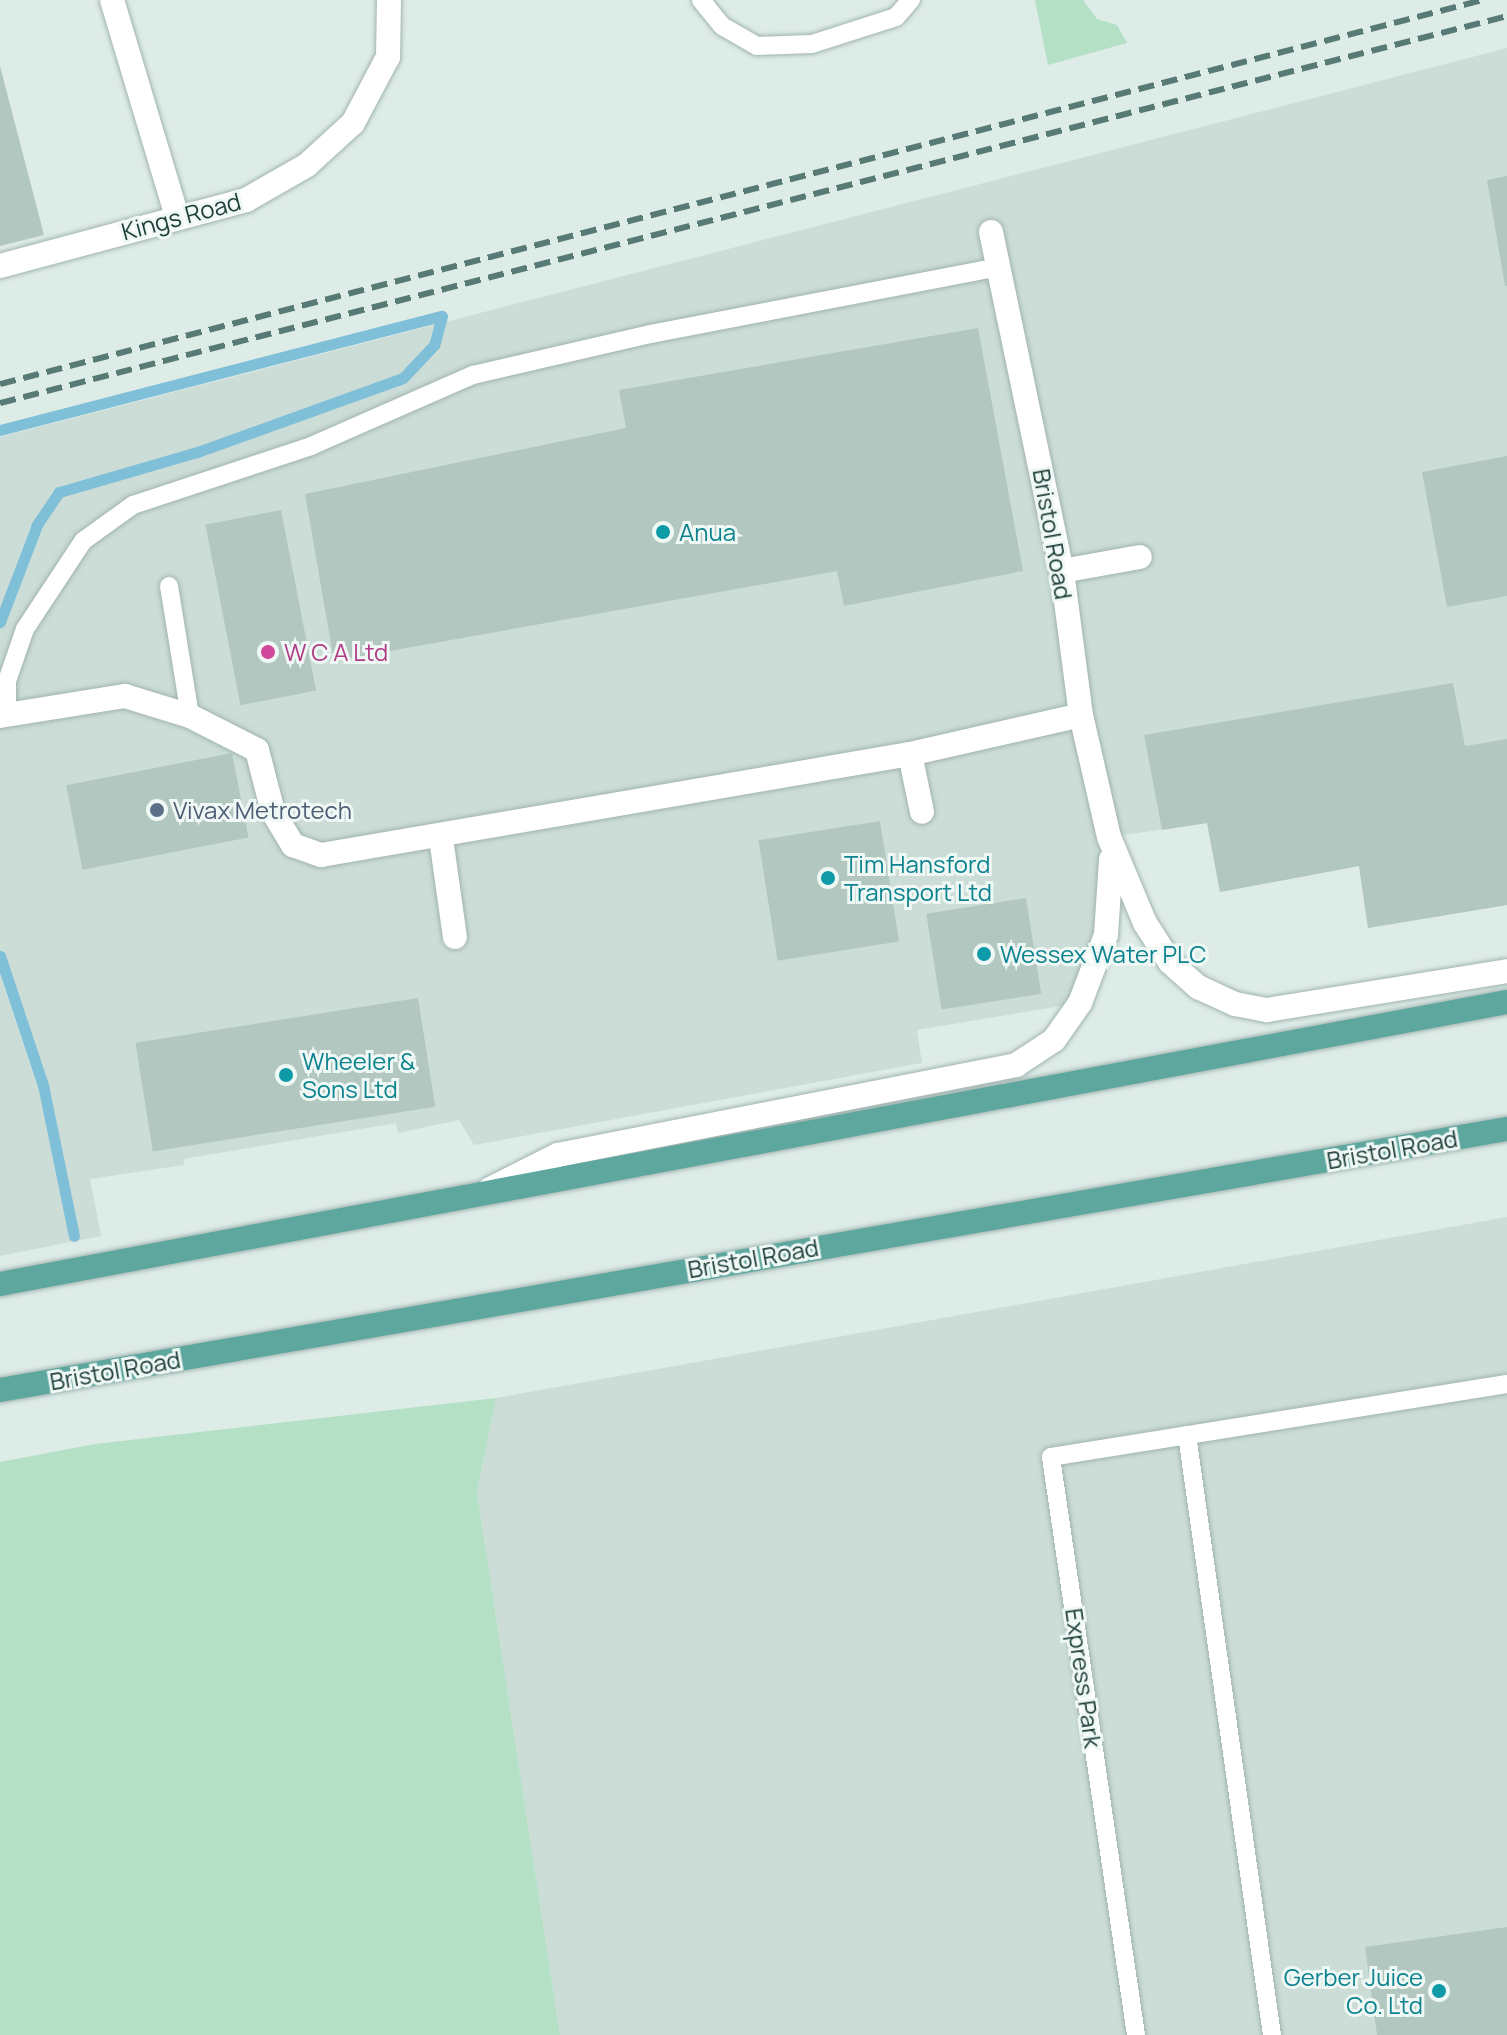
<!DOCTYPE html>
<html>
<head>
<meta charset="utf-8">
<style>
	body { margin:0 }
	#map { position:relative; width:1507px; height:2035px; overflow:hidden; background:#deece8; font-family:Manrope,sans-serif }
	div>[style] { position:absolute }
	.built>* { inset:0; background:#ccdcd7 }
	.green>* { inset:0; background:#b4e0c6 }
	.stream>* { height:11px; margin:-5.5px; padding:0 5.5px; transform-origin:5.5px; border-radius:5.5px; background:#7fbfd8 }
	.building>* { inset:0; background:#b3c7c1; transform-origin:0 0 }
	.roads { filter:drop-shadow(0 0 2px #a1b4b0) drop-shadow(0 0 2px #a1b4b0) }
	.lane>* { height:18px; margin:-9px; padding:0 9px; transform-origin:9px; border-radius:9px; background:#fff }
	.street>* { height:24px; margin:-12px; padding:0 12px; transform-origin:12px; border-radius:12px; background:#fff }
	.primary>* { height:24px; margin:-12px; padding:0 12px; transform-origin:12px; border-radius:12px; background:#5da79e }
	.rail>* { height:6px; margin-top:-3px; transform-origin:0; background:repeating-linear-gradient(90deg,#587a75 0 16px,transparent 0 24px) }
	.dots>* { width:22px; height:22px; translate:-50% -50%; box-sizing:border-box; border:4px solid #eff8f5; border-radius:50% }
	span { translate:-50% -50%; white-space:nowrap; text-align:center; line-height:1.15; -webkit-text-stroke:6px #eff8f5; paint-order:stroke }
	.street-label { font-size:24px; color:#1e3e39 }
	.culture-label { font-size:24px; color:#0d838f }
	.left { translate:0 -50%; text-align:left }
	.right { translate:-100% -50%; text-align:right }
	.hotel-label { font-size:24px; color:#b23c85 }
	.service-label { font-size:24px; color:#4e5e75 }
</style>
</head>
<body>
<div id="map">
	<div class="built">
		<i style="clip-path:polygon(1507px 48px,1507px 905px,1368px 928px,1359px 866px,1220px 892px,1207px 823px,1110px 837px,1113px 887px,1080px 1003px,917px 1030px,922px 1063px,474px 1145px,459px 1120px,398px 1133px,396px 1123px,184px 1159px,184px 1165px,90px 1179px,101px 1236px,0 1256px,0 437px)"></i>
		<i style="clip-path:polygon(1507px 1217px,1507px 2035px,560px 2035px,477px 1492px,496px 1398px)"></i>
	</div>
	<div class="green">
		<i style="clip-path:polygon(1035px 0,1083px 0,1097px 19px,1117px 25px,1127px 43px,1048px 65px)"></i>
		<i style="clip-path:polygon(496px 1398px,477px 1492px,560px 2035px,0 2035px,0 1462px,95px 1444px)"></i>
	</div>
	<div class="stream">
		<i style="left:0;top:430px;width:456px;rotate:-14.5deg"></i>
		<i style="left:442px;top:316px;width:30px;rotate:105deg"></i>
		<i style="left:434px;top:345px;width:45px;rotate:133.2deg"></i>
		<i style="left:403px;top:378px;width:219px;rotate:160.2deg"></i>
		<i style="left:197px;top:452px;width:144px;rotate:163.8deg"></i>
		<i style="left:59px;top:492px;width:40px;rotate:124deg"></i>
		<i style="left:37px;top:525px;width:104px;rotate:110.9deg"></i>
		<i style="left:0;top:956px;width:136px;rotate:71.6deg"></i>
		<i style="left:43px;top:1085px;width:154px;rotate:78.4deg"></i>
	</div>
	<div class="building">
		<i style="clip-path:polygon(0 66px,44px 235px,0 246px)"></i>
		<i style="clip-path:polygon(1507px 176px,1507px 286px,1505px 286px,1487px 180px)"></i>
		<i style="clip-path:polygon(978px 328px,1023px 571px,844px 606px,837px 571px,334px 661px,305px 494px,626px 428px,619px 390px)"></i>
		<i style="clip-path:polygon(1507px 456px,1507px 596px,1447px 607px,1422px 472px)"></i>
		<i style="left:281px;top:510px;width:184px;height:77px;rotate:79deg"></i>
		<i style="clip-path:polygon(1453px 683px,1465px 746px,1507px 739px,1507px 905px,1368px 928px,1359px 866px,1220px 892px,1207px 823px,1162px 830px,1144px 735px)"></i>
		<i style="left:232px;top:753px;width:86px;height:169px;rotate:79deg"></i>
		<i style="left:880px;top:821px;width:122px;height:123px;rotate:81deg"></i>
		<i style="left:1026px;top:898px;width:97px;height:101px;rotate:81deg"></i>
		<i style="left:418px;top:998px;width:110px;height:286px;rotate:81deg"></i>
		<i style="clip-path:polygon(1507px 1927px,1507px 2035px,1377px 2035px,1365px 1947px)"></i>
	</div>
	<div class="roads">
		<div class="lane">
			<i style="left:701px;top:0;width:33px;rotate:51deg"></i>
			<i style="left:722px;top:26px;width:40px;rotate:29.7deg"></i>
			<i style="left:757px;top:46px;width:55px;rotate:-2.1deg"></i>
			<i style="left:812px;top:44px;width:88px;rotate:-17.8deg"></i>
			<i style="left:896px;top:17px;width:23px;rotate:-49deg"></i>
			<i style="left:169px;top:586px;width:132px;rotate:80.8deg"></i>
			<i style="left:7px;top:715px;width:34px;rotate:-90deg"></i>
			<i style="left:7px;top:681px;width:55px;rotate:-70.9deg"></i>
			<i style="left:25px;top:629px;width:105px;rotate:-56.6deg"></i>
			<i style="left:83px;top:541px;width:62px;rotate:-35.8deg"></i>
			<i style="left:133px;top:505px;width:188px;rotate:-18.3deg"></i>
			<i style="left:311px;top:446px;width:177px;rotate:-23.7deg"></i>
			<i style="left:473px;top:375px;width:183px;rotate:-13deg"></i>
			<i style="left:651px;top:334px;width:354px;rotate:-10.9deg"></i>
			<i style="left:1187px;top:1435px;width:606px;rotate:81.94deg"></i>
			<i style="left:1136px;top:2035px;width:584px;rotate:-98.37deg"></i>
			<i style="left:1051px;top:1457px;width:462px;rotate:-9.1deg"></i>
		</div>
		<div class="street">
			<i style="left:112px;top:0;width:227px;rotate:73.3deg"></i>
			<i style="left:991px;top:232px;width:346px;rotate:78.2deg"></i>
			<i style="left:1062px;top:571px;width:145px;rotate:82.5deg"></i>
			<i style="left:1081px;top:715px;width:125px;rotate:77.1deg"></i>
			<i style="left:1109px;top:837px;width:93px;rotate:67.3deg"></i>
			<i style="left:1145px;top:923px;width:46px;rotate:57.3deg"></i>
			<i style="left:1170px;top:962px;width:38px;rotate:42deg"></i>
			<i style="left:1198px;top:987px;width:41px;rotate:24.7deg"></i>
			<i style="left:1235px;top:1004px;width:33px;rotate:11deg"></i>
			<i style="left:1267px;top:1010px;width:243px;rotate:-9.2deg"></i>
			<i style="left:0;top:266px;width:255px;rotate:-15deg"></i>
			<i style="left:246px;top:200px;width:70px;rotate:-29.8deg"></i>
			<i style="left:307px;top:165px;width:62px;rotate:-42.4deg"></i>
			<i style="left:353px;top:123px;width:75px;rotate:-62.1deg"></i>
			<i style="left:388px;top:57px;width:57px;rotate:-89deg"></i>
			<i style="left:1062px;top:571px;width:79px;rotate:-10.2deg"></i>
			<i style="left:0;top:716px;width:127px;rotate:-9.1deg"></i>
			<i style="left:125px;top:696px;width:68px;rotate:17.1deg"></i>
			<i style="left:190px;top:716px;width:75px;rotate:26.9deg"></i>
			<i style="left:257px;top:750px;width:64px;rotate:75.5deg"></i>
			<i style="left:273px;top:812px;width:39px;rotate:59deg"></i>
			<i style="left:293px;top:845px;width:30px;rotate:20deg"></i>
			<i style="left:321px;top:855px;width:598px;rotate:-9.73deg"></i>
			<i style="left:910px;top:754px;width:59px;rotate:78.3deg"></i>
			<i style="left:910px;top:754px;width:175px;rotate:-12.8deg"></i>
			<i style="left:441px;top:838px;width:100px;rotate:82deg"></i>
			<i style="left:490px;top:1189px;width:76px;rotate:-26.6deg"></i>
			<i style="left:558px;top:1155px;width:467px;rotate:-11.1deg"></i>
			<i style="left:1016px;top:1065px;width:45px;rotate:-33.3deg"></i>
			<i style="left:1054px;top:1040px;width:45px;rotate:-54.9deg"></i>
			<i style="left:1080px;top:1003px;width:73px;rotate:-69.1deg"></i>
			<i style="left:1106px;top:935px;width:76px;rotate:-86.2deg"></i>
		</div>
		<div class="primary">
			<i style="left:0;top:1284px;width:1533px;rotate:-10.6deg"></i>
			<i style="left:0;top:1390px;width:1529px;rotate:-9.83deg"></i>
		</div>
	</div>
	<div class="rail">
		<i style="left:0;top:384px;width:1532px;rotate:-14.52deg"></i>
		<i style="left:0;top:403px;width:1556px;rotate:-14.4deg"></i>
	</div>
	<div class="dots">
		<i style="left:663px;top:532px;background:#0f9aa8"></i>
		<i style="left:268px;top:652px;background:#d1479c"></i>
		<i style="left:157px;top:810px;background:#5c6f8a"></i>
		<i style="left:828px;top:878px;background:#0f9aa8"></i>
		<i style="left:984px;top:954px;background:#0f9aa8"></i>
		<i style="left:286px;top:1075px;background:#0f9aa8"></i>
		<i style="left:1439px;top:1991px;background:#0f9aa8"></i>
	</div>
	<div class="street-label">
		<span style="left:181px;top:216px;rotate:-15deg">Kings Road</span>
		<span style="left:1053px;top:534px;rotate:80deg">Bristol Road</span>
		<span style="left:1392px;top:1149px;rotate:-10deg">Bristol Road</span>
		<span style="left:753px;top:1258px;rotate:-10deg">Bristol Road</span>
		<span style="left:115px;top:1370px;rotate:-10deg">Bristol Road</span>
		<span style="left:1084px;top:1678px;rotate:82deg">Express Park</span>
	</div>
	<div class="culture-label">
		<span class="left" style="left:679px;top:532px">Anua</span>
		<span class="left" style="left:844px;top:878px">Tim Hansford<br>Transport Ltd</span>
		<span class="left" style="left:1000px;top:954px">Wessex Water PLC</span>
		<span class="left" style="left:302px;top:1075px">Wheeler &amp;<br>Sons Ltd</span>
		<span class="right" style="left:1423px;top:1991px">Gerber Juice<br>Co. Ltd</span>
	</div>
	<div class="hotel-label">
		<span class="left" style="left:284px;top:652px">W C A Ltd</span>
	</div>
	<div class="service-label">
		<span class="left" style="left:173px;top:810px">Vivax Metrotech</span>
	</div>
</div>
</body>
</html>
